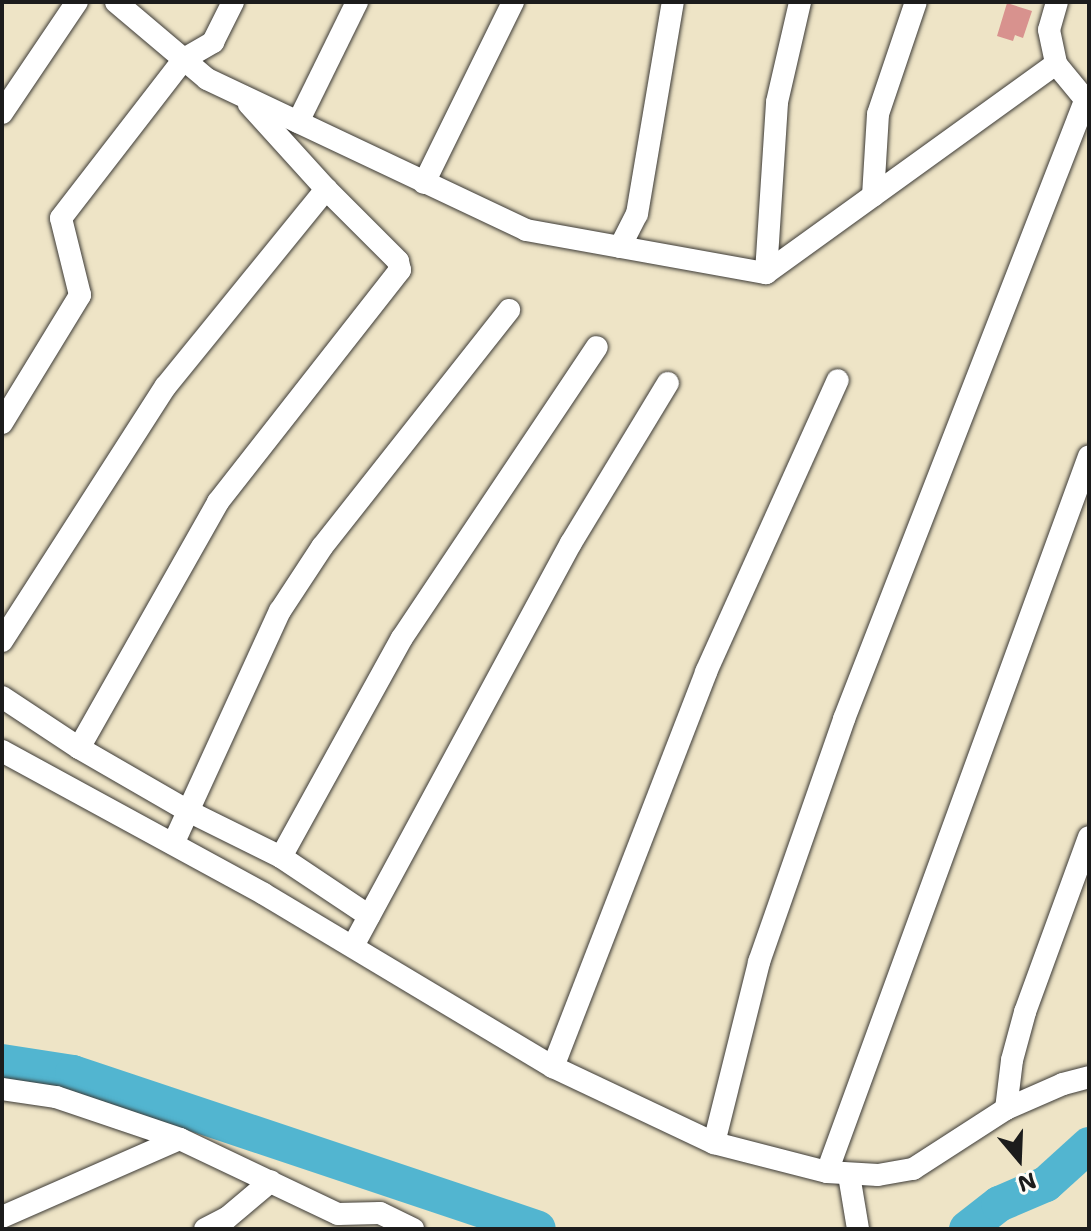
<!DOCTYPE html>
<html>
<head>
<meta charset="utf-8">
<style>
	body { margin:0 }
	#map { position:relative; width:1091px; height:1231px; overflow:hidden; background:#eee4c6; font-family:"Shantell Sans",sans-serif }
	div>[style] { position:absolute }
	.river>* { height:36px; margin:-18px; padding:0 18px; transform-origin:18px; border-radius:18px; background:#52b5d0 }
	.building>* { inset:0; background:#d8928e }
	.roads { filter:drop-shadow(0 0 2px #3c3a36) drop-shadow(0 0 2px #3c3a36) }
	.minor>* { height:22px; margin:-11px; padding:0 11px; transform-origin:11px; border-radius:11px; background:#fff }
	span { translate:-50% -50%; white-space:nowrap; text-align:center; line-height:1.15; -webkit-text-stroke:6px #fdfcf7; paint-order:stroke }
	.frame { position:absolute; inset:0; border:4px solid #1c1c1c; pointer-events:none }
	.north { position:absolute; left:979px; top:1119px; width:80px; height:80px; -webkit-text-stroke:6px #fdfcf7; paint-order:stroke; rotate:161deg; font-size:22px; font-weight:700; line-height:32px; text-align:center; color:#1c1c1c }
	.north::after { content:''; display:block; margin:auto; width:28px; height:36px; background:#1c1c1c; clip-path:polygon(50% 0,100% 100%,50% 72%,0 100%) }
</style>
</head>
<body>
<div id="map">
	<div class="river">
		<i style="left:2px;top:1062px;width:72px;rotate:8.8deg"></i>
		<i style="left:73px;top:1073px;width:490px;rotate:18.5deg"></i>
		<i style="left:967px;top:1229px;width:41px;rotate:-38deg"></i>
		<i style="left:999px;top:1204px;width:51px;rotate:-23.1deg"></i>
		<i style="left:1046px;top:1184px;width:58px;rotate:-42.2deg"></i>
	</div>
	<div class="building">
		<i style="clip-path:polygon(1007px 3px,1032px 11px,1023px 38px,1015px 35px,1013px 41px,997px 36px)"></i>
	</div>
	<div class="roads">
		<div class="minor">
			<i style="left:116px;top:2px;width:119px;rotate:40.2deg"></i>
			<i style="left:207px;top:79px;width:353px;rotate:25.3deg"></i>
			<i style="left:526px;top:230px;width:244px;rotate:10.2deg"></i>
			<i style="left:766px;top:273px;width:357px;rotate:-35.8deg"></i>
			<i style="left:1057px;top:2px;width:29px;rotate:106deg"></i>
			<i style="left:1049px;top:30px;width:35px;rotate:78deg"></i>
			<i style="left:1056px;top:64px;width:52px;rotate:50.5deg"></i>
			<i style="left:2px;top:113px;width:134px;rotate:-56deg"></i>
			<i style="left:298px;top:122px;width:134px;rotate:-63.8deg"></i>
			<i style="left:424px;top:183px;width:202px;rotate:-63.8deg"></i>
			<i style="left:873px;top:196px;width:82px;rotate:-86.5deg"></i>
			<i style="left:878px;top:114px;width:118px;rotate:-71.3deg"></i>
			<i style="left:620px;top:247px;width:37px;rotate:-63deg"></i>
			<i style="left:637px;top:214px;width:215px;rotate:-80.4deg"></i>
			<i style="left:766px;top:273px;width:171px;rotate:-86.3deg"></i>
			<i style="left:777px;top:102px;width:103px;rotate:-77deg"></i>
			<i style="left:2px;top:423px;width:150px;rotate:-58.6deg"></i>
			<i style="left:80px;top:295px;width:79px;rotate:-103.9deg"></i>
			<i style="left:61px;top:218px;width:201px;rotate:-52.3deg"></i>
			<i style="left:184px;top:59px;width:34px;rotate:-30deg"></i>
			<i style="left:213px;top:42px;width:45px;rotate:-63.4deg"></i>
			<i style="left:2px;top:641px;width:303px;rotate:-57.3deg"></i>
			<i style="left:166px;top:386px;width:254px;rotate:-50.9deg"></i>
			<i style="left:2px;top:697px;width:92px;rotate:33.5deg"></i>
			<i style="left:79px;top:748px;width:126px;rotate:30deg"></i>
			<i style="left:188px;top:811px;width:104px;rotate:26.3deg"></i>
			<i style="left:281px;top:857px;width:106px;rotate:33.8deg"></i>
			<i style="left:79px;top:748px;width:283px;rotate:-60.5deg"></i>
			<i style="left:218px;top:502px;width:295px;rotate:-51.9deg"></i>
			<i style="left:400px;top:270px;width:9px;rotate:-103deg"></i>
			<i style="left:398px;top:261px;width:102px;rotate:-135deg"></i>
			<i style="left:326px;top:189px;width:115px;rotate:-132.2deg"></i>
			<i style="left:2px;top:751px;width:298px;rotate:28.6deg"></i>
			<i style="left:264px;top:894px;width:337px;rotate:30.9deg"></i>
			<i style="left:553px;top:1067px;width:178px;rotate:25.3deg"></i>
			<i style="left:714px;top:1143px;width:117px;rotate:14.4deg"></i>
			<i style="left:827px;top:1172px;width:51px;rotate:3.4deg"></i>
			<i style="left:878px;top:1175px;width:36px;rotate:-10deg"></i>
			<i style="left:913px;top:1169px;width:111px;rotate:-32.8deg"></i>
			<i style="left:1006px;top:1109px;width:62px;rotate:-23.7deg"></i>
			<i style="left:1063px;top:1084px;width:27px;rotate:-15deg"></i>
			<i style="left:174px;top:842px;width:254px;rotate:-65.4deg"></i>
			<i style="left:280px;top:611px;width:77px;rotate:-56.7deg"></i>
			<i style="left:322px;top:547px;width:302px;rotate:-51.7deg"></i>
			<i style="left:281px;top:857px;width:250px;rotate:-61.1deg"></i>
			<i style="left:402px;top:638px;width:350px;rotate:-56.2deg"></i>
			<i style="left:353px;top:946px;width:458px;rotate:-61.6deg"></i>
			<i style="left:571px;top:543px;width:187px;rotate:-58.8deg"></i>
			<i style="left:553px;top:1067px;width:424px;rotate:-68.8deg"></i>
			<i style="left:706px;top:672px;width:320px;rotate:-65.7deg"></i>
			<i style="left:2px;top:1089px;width:55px;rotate:8.4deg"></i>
			<i style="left:56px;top:1097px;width:131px;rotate:18.7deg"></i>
			<i style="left:180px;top:1139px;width:175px;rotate:25.4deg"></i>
			<i style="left:338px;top:1214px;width:42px;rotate:-1.4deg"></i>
			<i style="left:380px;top:1213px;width:37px;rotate:26deg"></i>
			<i style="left:1006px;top:1109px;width:49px;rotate:-83deg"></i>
			<i style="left:1012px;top:1060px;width:50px;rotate:-74.8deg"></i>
			<i style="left:1025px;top:1012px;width:186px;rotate:-69.9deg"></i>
			<i style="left:714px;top:1143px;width:187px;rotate:-76deg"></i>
			<i style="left:759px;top:962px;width:257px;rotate:-70.7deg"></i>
			<i style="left:844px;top:719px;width:663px;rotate:-68.7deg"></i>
			<i style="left:827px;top:1172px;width:762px;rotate:-69.9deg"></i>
			<i style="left:849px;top:1175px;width:55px;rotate:80.5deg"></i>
			<i style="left:2px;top:1217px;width:194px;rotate:-23.7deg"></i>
			<i style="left:205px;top:1229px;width:25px;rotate:-27deg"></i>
			<i style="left:227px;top:1218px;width:57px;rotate:-40.1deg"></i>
		</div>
	</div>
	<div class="frame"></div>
	<div class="north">N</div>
</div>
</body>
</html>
